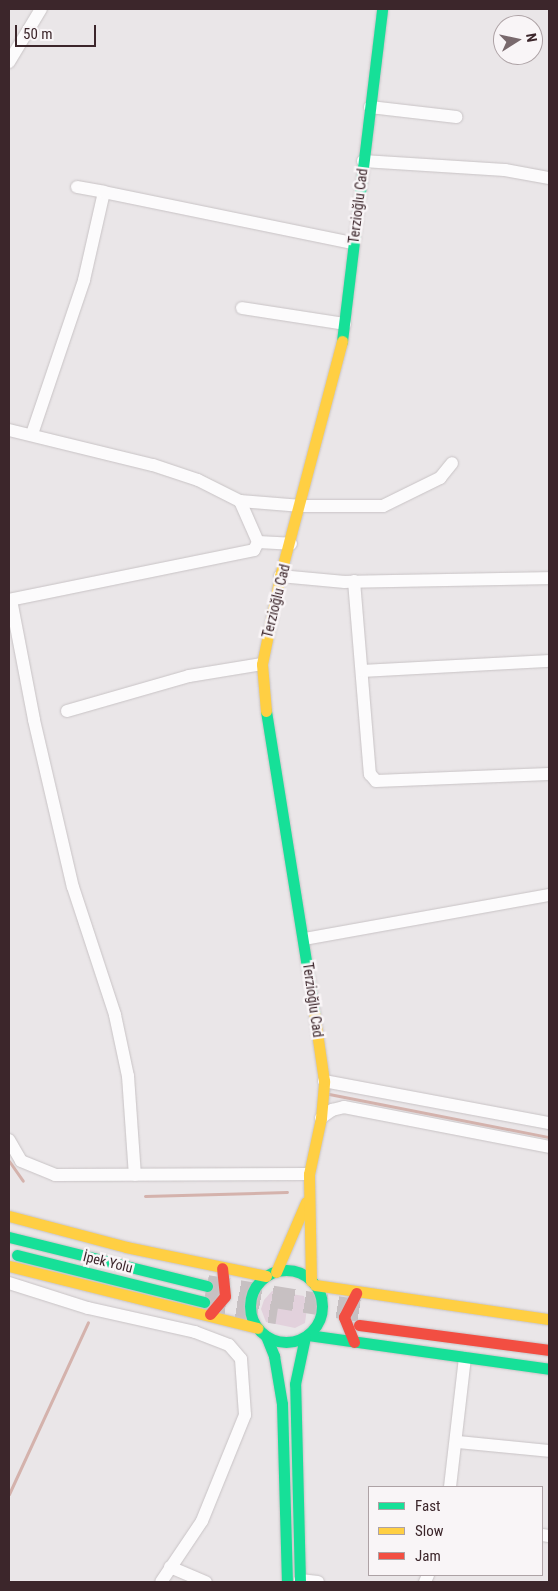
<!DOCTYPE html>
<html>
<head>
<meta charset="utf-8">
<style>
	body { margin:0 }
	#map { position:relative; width:558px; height:1591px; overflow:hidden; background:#eae6e8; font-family:"Roboto Condensed",sans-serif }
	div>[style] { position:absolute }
	.green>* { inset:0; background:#e2d1dc }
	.stream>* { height:3px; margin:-1.5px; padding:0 1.5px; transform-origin:1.5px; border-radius:1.5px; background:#d4b2ac }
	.highway-tunnel>* { height:22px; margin-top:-11px; transform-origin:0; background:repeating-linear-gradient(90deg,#c7c0c2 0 22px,transparent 0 33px) }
	.roads { filter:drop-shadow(0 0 1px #c8c3c5) drop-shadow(0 0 1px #c8c3c5) }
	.street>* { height:12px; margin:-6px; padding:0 6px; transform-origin:6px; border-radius:6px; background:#fcfbfc }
	.fast>* { height:11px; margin:-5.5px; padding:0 5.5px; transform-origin:5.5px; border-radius:5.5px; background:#16e098 }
	.fast>.ring { margin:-5.5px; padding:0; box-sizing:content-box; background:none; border:11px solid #16e098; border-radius:50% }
	.slow>* { height:11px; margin:-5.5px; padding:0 5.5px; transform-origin:5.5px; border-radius:5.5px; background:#ffcf43 }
	.jam>* { height:11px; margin:-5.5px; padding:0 5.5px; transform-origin:5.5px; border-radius:5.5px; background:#f24e42 }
	span { translate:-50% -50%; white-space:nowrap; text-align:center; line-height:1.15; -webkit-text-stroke:5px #f9f5f7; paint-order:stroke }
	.street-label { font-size:14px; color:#3c262b }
	.frame { position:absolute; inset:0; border:10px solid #3c262b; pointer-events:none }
	.legend { position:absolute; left:368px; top:1486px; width:175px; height:90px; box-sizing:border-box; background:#f9f5f7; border:1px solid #ada2a5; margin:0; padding:6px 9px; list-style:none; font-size:15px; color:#3c262b }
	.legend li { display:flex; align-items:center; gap:10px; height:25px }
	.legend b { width:25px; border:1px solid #ada2a5 }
	.north { position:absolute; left:493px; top:15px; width:50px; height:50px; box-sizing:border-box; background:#f9f5f7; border:1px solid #ada2a5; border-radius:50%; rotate:80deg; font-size:14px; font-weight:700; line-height:20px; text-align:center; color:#3c262b }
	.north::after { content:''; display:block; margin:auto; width:18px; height:22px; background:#79696d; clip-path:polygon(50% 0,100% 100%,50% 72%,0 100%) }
	.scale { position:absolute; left:15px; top:25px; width:81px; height:22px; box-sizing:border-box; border:2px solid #3c262b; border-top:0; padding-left:6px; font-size:15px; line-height:18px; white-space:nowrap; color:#3c262b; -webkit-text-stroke:4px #f9f5f7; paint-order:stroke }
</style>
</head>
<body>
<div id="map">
	<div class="green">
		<i style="clip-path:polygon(272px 1291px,304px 1296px,307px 1308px,305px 1323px,295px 1328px,266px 1322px,261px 1309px,264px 1300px)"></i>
	</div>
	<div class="stream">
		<i style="left:329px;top:1094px;width:224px;rotate:11.1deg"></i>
		<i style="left:9px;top:1161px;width:24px;rotate:55deg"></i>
		<i style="left:145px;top:1196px;width:142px;rotate:-1.6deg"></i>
		<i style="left:9px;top:1494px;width:189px;rotate:-65.3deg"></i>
	</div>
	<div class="highway-tunnel">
		<i style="left:207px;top:1286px;width:157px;rotate:9.2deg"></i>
		<i style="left:204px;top:1302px;width:74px;rotate:8.6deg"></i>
	</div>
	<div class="roads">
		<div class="street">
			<i style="left:9px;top:62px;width:62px;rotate:-58.9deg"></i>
			<i style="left:370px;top:107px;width:87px;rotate:6.6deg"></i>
			<i style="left:363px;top:161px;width:142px;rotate:3.6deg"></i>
			<i style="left:505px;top:170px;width:45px;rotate:10.3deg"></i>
			<i style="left:77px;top:187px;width:27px;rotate:10deg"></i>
			<i style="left:242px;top:308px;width:104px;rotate:8.8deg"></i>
			<i style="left:9px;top:430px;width:148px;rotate:13.7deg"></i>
			<i style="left:153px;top:465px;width:47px;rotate:18.4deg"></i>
			<i style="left:198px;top:480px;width:47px;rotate:26.6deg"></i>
			<i style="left:240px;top:501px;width:62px;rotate:4.6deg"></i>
			<i style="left:302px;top:506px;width:81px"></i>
			<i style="left:383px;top:506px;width:64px;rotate:-26.2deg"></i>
			<i style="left:440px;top:478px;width:19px;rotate:-51deg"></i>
			<i style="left:32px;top:434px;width:163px;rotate:-71.3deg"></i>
			<i style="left:84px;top:280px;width:90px;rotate:-77.2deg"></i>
			<i style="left:104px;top:192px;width:253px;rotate:11.6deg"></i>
			<i style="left:240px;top:501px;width:45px;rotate:66.3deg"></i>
			<i style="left:258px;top:542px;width:33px;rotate:3deg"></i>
			<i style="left:280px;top:576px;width:65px;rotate:5.3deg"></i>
			<i style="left:345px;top:582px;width:204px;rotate:-1.1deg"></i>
			<i style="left:354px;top:581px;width:194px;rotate:85.3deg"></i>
			<i style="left:370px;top:774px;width:9px;rotate:49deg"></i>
			<i style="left:376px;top:781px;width:173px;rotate:-2.3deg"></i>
			<i style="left:9px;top:600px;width:250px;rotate:-11.5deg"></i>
			<i style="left:254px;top:550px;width:9px;rotate:-63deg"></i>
			<i style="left:11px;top:600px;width:122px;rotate:79.1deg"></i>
			<i style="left:34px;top:720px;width:171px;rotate:76.9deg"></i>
			<i style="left:73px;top:887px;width:135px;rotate:71.8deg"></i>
			<i style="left:115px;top:1015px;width:62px;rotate:78deg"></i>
			<i style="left:128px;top:1076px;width:99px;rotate:86deg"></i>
			<i style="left:363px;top:671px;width:186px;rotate:-3.1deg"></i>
			<i style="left:67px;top:711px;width:127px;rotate:-16deg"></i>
			<i style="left:189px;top:676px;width:74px;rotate:-9.3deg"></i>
			<i style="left:304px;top:939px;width:249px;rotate:-10.2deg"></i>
			<i style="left:324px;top:1081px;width:229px;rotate:10.6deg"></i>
			<i style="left:321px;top:1118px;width:14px;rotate:-36deg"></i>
			<i style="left:332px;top:1110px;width:12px;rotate:-14deg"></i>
			<i style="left:344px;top:1107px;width:209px;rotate:11deg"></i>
			<i style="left:9px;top:1140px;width:24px;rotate:60deg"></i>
			<i style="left:21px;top:1161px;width:37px;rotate:22deg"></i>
			<i style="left:55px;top:1175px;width:254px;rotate:-0.2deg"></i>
			<i style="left:9px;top:1283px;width:83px;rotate:17.6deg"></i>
			<i style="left:88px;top:1308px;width:110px;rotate:12.6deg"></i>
			<i style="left:195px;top:1332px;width:36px;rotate:21deg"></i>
			<i style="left:229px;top:1345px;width:18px;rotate:49deg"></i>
			<i style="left:241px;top:1359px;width:56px;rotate:85.9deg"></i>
			<i style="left:245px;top:1415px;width:114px;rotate:112.1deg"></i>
			<i style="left:202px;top:1521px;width:73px;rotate:123.9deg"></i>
			<i style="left:458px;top:1442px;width:91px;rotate:5.6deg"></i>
			<i style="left:450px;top:1487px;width:130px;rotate:-83.4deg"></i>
			<i style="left:542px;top:1535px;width:7px;rotate:8deg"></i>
			<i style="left:170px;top:1567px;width:39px;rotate:23deg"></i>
			<i style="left:300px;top:1580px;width:18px;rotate:6deg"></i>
			<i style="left:425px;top:1582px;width:8px;rotate:-67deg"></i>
		</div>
		<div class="fast">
			<i style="left:342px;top:341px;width:334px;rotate:-83.1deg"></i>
			<i style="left:266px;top:711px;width:305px;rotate:80.9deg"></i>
			<i style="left:9px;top:1237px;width:204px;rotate:13.9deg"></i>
			<i style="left:17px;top:1255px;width:193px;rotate:14.1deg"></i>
			<i class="ring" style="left:250px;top:1270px;width:61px;height:61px"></i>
			<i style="left:308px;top:1335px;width:243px;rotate:8deg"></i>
			<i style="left:266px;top:1336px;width:22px;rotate:68deg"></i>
			<i style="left:274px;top:1356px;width:49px;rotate:80.5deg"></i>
			<i style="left:282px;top:1404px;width:178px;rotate:88.4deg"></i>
			<i style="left:300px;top:1582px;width:198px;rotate:-91.4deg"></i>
			<i style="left:295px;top:1384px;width:48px;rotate:-78deg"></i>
		</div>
		<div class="slow">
			<i style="left:266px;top:711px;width:47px;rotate:-94.9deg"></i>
			<i style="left:262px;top:664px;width:90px;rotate:-78.4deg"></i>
			<i style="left:280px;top:576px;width:243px;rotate:-75.2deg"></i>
			<i style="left:9px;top:1216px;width:121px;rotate:14.8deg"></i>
			<i style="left:126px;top:1247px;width:143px;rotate:11.7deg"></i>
			<i style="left:9px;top:1266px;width:256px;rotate:14deg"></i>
			<i style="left:276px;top:1272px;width:76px;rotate:-66.8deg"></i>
			<i style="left:311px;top:1281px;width:107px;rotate:-91.1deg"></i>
			<i style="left:309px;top:1174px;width:57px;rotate:-77.9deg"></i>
			<i style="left:321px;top:1118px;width:37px;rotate:-85deg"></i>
			<i style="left:324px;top:1081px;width:70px;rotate:-98.2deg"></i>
			<i style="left:315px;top:1285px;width:236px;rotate:8.3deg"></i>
		</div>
		<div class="jam">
			<i style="left:210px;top:1314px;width:23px;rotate:-50deg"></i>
			<i style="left:225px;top:1296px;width:28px;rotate:-96deg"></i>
			<i style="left:359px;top:1325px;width:192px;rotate:7.5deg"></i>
			<i style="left:354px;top:1342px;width:27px;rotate:-112deg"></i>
			<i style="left:344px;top:1317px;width:27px;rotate:-63deg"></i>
		</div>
	</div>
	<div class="street-label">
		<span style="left:358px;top:206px;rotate:-83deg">Terzioğlu Cad</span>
		<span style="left:276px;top:601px;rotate:-76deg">Terzioğlu Cad</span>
		<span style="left:313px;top:1000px;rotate:82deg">Terzioğlu Cad</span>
		<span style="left:108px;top:1262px;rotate:14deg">İpek Yolu</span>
	</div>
	<div class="frame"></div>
	<ul class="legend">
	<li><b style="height:6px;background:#16e098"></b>Fast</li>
	<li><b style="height:6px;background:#ffcf43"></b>Slow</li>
	<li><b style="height:6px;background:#f24e42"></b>Jam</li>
	</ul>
	<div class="north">N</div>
	<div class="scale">50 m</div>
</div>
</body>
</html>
